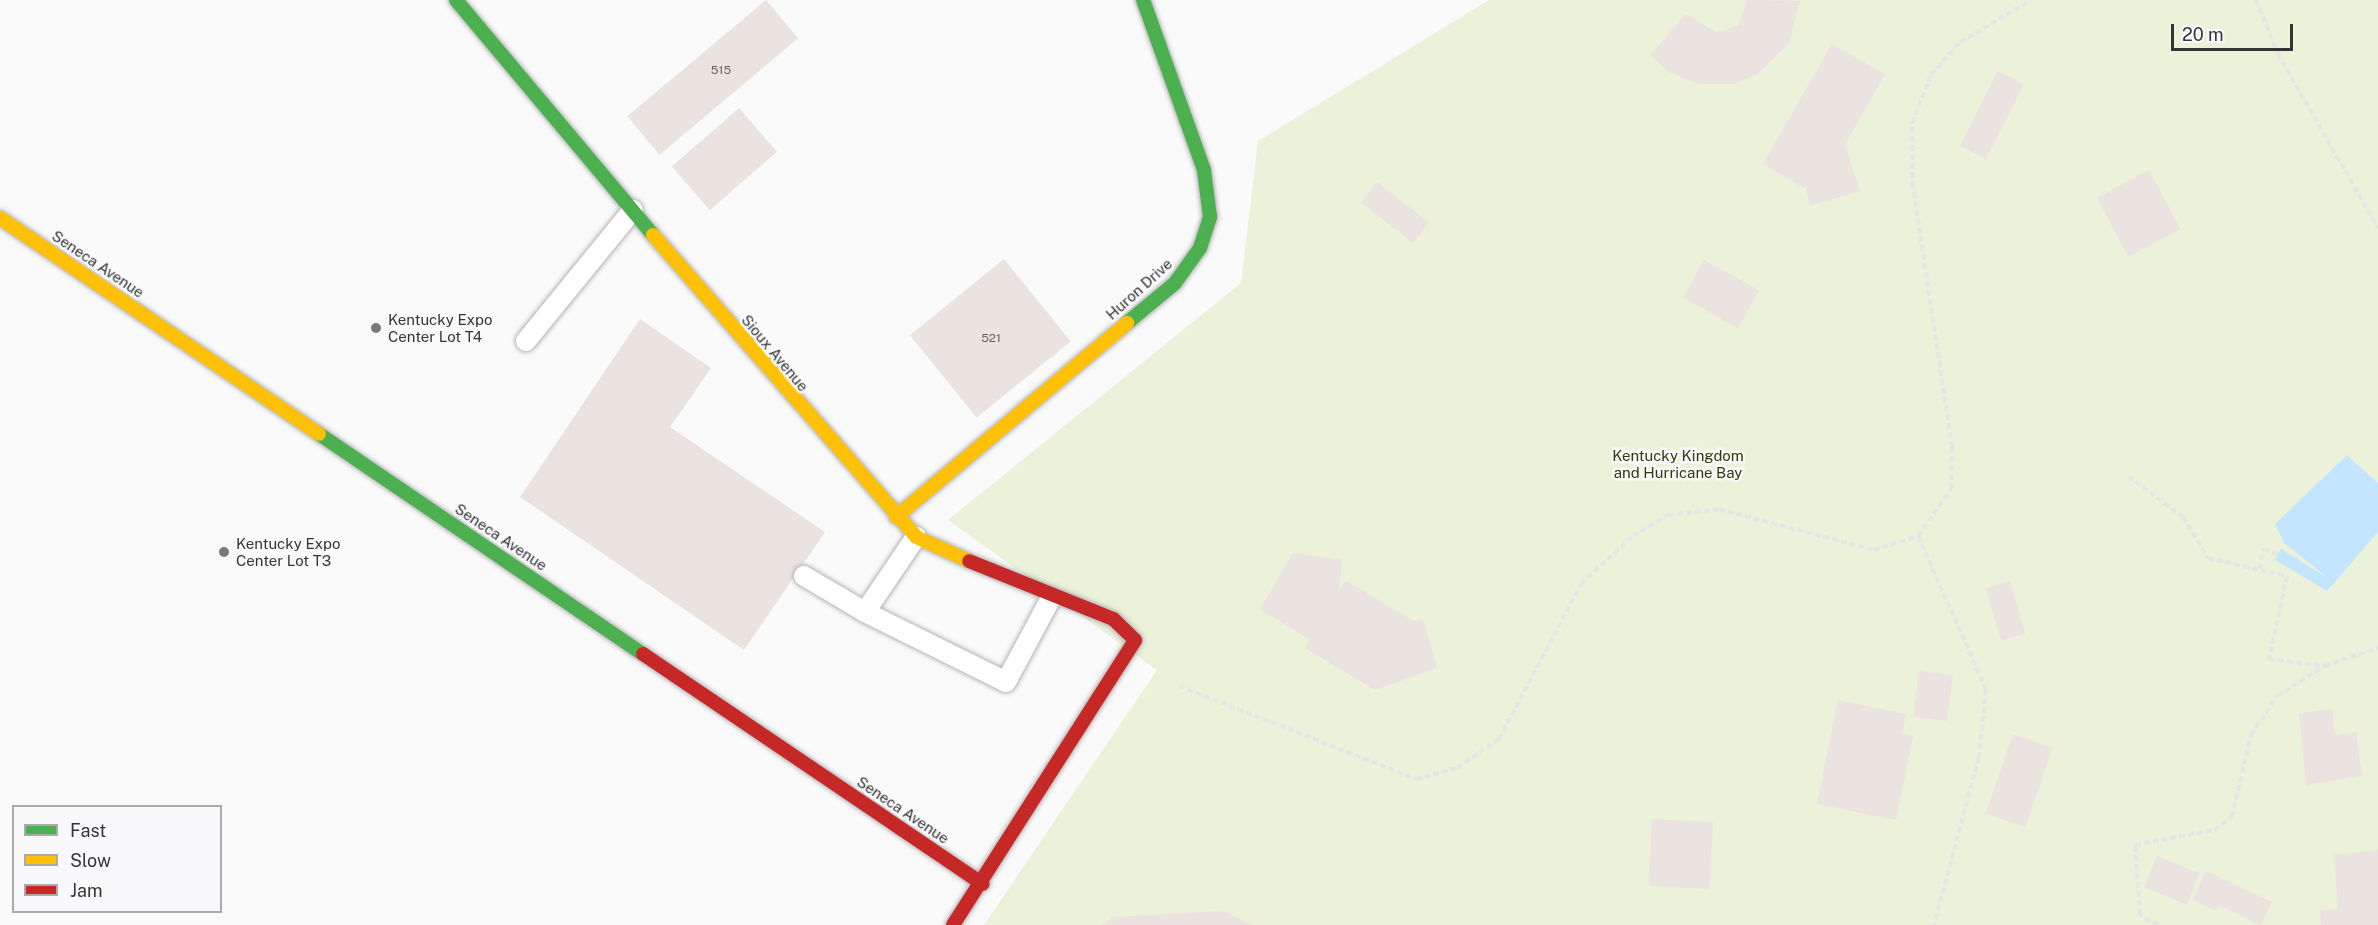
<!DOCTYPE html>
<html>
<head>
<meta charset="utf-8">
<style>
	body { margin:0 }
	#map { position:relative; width:2378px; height:925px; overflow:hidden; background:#fafafa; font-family:"Public Sans",sans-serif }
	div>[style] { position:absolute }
	.green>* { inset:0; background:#ecf1da }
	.water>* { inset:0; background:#c3e6fe }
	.building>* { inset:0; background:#eae3e0; transform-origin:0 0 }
	.path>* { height:4px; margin-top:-2px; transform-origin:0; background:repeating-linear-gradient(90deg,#e5e5e6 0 6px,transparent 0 9px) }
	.roads { filter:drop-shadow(0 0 2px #b4b4b4) drop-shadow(0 0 2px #b4b4b4) }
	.lane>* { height:20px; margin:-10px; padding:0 10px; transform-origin:10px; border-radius:10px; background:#fefefe }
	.fast>* { height:14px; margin:-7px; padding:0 7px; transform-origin:7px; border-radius:7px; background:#4caf50 }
	.slow>* { height:14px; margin:-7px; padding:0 7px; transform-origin:7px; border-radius:7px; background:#ffc107 }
	.jam>* { height:14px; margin:-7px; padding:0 7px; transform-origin:7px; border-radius:7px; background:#c62828 }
	.dots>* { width:16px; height:16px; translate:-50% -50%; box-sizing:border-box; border:3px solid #f9f9fb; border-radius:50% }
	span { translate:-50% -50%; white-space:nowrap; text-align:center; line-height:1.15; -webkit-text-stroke:5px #f9f9fb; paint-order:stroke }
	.number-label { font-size:12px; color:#646262 }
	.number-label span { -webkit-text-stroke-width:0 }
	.street-label { font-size:15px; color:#353536 }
	.poi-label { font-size:15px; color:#353536 }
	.left { translate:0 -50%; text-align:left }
	.park-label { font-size:15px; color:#323907 }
	.legend { position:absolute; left:12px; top:805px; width:210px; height:108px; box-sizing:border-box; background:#f9f9fb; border:2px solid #ababac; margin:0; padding:8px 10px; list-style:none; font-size:18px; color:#353536 }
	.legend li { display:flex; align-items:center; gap:12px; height:30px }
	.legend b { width:30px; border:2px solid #ababac }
	.scale { position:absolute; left:2171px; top:24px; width:122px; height:27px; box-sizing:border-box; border:3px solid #353536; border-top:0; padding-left:8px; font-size:18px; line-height:21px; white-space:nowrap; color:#353536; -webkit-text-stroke:4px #f9f9fb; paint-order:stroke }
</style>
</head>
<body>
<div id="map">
	<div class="green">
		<i style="clip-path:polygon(1489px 0,2378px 0,2378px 925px,984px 925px,1157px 670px,948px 520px,1241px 283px,1258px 141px)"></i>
	</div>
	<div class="water">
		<i style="clip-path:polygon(2347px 455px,2378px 483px,2378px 532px,2327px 591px,2275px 560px,2281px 549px,2328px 578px,2284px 543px,2275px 524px)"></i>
	</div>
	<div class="building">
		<i style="left:766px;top:0;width:50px;height:181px;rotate:50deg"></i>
		<i style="clip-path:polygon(1747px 0,1800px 1px,1789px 43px,1758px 74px,1734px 84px,1699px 84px,1669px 72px,1650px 55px,1686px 14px,1717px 33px,1739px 25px)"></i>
		<i style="clip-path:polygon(1832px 44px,1885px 74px,1845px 145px,1860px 191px,1810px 206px,1806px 189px,1763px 164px)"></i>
		<i style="left:1998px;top:71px;width:29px;height:84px;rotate:27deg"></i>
		<i style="left:739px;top:108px;width:58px;height:89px;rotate:49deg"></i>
		<i style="left:2149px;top:170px;width:67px;height:59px;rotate:62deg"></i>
		<i style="left:1377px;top:182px;width:66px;height:26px;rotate:38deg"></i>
		<i style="left:1004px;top:259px;width:106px;height:121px;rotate:51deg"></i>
		<i style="left:1704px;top:260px;width:63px;height:43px;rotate:29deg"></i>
		<i style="clip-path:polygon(640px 319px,711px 368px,670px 427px,825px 532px,744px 650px,520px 497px)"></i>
		<i style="clip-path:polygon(1293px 553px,1342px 560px,1339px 591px,1346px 581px,1414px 621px,1423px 619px,1437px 668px,1375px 690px,1305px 648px,1310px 640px,1260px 609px)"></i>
		<i style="left:2010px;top:581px;width:55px;height:25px;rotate:74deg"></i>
		<i style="left:1919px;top:671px;width:34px;height:46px;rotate:7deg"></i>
		<i style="clip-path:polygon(1838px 700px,1906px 714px,1902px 734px,1913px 736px,1896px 820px,1817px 804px)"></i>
		<i style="clip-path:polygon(2332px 709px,2335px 735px,2356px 732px,2362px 776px,2306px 785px,2299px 713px)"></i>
		<i style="left:2013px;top:734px;width:42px;height:84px;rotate:19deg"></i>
		<i style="left:1652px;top:819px;width:61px;height:67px;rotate:3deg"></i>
		<i style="clip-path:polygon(2378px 850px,2378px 925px,2321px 925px,2320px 910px,2338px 909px,2334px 855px)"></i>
		<i style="left:2157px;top:856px;width:46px;height:34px;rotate:22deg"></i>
		<i style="clip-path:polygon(2206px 871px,2272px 902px,2261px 925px,2219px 905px,2216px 911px,2192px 900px)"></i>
		<i style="clip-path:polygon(1223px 911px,1253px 925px,1101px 925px,1113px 917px)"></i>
	</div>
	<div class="path">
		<i style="left:2256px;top:0;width:58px;rotate:67.8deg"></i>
		<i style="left:2278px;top:54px;width:201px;rotate:60.1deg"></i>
		<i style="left:2128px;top:476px;width:69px;rotate:36.7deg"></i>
		<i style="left:2183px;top:517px;width:48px;rotate:58.6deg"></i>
		<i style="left:2208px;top:558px;width:81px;rotate:12.8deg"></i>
		<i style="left:2287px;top:576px;width:85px;rotate:102.2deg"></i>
		<i style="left:2269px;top:659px;width:55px;rotate:7.3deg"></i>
		<i style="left:1918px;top:536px;width:167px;rotate:66deg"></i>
		<i style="left:1986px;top:689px;width:68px;rotate:95.9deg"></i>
		<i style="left:1979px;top:757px;width:174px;rotate:105deg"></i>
		<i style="left:2259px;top:569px;width:21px;rotate:-76deg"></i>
		<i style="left:2264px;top:549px;width:15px;rotate:20deg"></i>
		<i style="left:1179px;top:686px;width:255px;rotate:21.4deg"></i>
		<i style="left:1416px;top:779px;width:42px;rotate:-15deg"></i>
		<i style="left:1457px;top:768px;width:51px;rotate:-34.6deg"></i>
		<i style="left:1499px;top:739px;width:175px;rotate:-62.1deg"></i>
		<i style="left:1581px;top:584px;width:71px;rotate:-42.7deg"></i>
		<i style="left:1633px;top:536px;width:41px;rotate:-31deg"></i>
		<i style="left:1668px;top:515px;width:51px;rotate:-6.7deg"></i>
		<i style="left:1719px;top:509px;width:160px;rotate:14.8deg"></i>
		<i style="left:1874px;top:550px;width:46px;rotate:-17.7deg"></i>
		<i style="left:1918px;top:536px;width:57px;rotate:-54.9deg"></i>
		<i style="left:1951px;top:489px;width:42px;rotate:-88.6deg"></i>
		<i style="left:1952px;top:447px;width:263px;rotate:-98.5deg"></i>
		<i style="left:1913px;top:187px;width:64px;rotate:-90.9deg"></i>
		<i style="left:1912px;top:123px;width:52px;rotate:-68.4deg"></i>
		<i style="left:1931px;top:75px;width:44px;rotate:-48.7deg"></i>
		<i style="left:1960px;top:42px;width:82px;rotate:-30.6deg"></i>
		<i style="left:2158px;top:925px;width:21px;rotate:-151deg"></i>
		<i style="left:2140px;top:915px;width:70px;rotate:-94.1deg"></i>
		<i style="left:2135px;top:845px;width:80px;rotate:-10.8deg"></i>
		<i style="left:2214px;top:830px;width:22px;rotate:-36deg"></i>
		<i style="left:2232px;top:817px;width:84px;rotate:-77deg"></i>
		<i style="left:2251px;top:735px;width:47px;rotate:-56.3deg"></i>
		<i style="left:2277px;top:696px;width:57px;rotate:-32deg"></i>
		<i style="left:2325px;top:666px;width:56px;rotate:-18.8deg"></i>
	</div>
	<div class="roads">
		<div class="lane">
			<i style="left:526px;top:341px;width:169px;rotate:-50.8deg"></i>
			<i style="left:804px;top:576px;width:71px;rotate:30.5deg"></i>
			<i style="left:865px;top:612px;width:91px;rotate:-55.8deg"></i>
			<i style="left:865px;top:612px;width:157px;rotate:26.4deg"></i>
			<i style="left:1006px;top:682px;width:95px;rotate:-61.8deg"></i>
		</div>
		<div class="fast">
			<i style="left:456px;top:0;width:307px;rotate:50deg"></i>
			<i style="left:1127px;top:323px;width:62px;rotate:-39.8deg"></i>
			<i style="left:1175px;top:283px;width:43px;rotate:-54.5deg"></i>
			<i style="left:1200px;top:248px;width:33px;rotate:-72deg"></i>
			<i style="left:1210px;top:217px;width:47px;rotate:-97.3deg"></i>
			<i style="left:1204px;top:170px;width:181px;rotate:-109.7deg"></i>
			<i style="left:319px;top:434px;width:392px;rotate:34.2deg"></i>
		</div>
		<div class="slow">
			<i style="left:0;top:218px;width:385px;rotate:34.1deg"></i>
			<i style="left:653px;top:235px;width:400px;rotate:48.9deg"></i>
			<i style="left:916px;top:537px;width:58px;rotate:24.4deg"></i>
			<i style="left:896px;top:517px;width:302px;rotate:-40deg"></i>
		</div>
		<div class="jam">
			<i style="left:643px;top:654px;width:410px;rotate:34.1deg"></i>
			<i style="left:953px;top:925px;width:338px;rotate:-57.4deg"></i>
			<i style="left:1135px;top:640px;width:30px;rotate:-136deg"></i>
			<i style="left:1113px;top:619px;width:155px;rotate:-158.1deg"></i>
		</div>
	</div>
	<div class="dots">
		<i style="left:376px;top:328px;background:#7a7a7b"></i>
		<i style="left:224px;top:552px;background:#7a7a7b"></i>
	</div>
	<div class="number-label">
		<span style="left:721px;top:71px">515</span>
		<span style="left:991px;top:339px">521</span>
	</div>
	<div class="street-label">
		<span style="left:98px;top:264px;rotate:34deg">Seneca Avenue</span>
		<span style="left:1139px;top:289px;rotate:-42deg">Huron Drive</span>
		<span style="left:775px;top:353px;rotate:50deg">Sioux Avenue</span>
		<span style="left:501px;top:537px;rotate:34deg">Seneca Avenue</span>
		<span style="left:903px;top:810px;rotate:34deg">Seneca Avenue</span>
	</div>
	<div class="poi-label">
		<span class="left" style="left:388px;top:328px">Kentucky Expo<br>Center Lot T4</span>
		<span class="left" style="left:236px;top:552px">Kentucky Expo<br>Center Lot T3</span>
	</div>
	<div class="park-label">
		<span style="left:1678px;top:464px">Kentucky Kingdom<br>and Hurricane Bay</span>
	</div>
	<ul class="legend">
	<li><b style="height:8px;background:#4caf50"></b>Fast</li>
	<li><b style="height:8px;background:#ffc107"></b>Slow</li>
	<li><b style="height:8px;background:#c62828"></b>Jam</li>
	</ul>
	<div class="scale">20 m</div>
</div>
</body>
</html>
